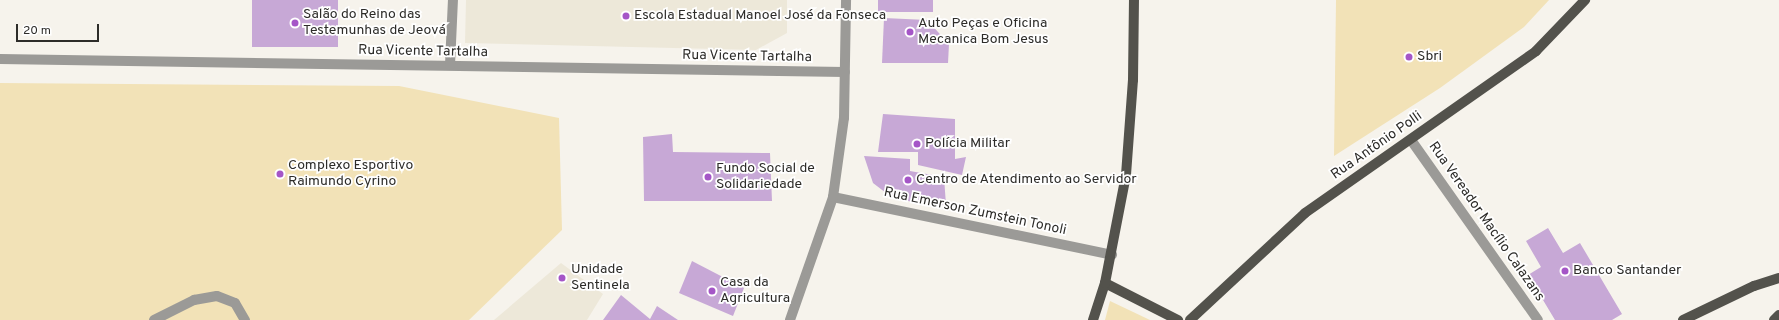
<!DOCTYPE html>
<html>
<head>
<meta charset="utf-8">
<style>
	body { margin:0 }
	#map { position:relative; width:1779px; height:320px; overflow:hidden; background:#f6f3ec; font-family:Overpass,sans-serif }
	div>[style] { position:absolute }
	.built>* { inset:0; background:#ede8d9 }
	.green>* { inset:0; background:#f2e2b7 }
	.building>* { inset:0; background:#c7a8d6; transform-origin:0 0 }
	.minor>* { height:10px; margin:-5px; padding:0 5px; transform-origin:5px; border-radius:5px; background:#9b9a97 }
	.major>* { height:10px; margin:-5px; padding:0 5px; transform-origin:5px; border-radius:5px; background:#53524c }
	.dots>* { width:11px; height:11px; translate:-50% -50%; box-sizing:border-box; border:2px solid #fff; border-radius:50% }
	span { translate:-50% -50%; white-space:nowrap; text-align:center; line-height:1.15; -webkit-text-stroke:3.5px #fff; paint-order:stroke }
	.poi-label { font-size:14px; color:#2d2c29 }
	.left { translate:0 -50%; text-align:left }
	.street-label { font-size:14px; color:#2d2c29 }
	.scale { position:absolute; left:16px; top:24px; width:83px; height:18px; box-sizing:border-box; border:2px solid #2d2c29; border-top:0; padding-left:5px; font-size:12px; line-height:14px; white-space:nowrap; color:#2d2c29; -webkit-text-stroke:3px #fff; paint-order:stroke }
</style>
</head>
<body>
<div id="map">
	<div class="built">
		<i style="clip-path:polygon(466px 0,787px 0,787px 33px,756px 50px,465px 43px)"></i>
		<i style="clip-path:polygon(561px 263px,603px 294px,587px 320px,494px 320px)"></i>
	</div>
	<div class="green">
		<i style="clip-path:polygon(1336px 0,1549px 0,1524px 27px,1440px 88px,1334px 156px)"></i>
		<i style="clip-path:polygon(0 83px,399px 86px,559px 118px,562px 230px,469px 320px,0 320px)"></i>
		<i style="clip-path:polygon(1110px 301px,1150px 320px,1105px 320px)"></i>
	</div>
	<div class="building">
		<i style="left:252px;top:0;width:86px;height:47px"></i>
		<i style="left:878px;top:0;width:55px;height:12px"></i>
		<i style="clip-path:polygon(884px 18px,927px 20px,949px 44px,948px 63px,882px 63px)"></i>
		<i style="clip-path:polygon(883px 114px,955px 119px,955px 159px,966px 157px,962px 175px,918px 165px,918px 152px,878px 152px)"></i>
		<i style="clip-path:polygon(672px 134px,673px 152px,770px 153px,772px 201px,644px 201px,643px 137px)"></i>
		<i style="clip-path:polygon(864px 156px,910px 159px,910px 171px,944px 177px,946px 205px,912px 202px,890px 196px,873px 183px)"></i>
		<i style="clip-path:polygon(1548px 228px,1563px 253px,1580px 243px,1622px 314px,1612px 320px,1555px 320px,1528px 275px,1541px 267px,1526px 241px)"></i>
		<i style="clip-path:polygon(692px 261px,744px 288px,733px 316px,679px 293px)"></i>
		<i style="clip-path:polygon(621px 295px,650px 319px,657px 306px,678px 320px,603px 320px)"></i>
	</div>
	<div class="minor">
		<i style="left:0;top:59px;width:845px;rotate:0.88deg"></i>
		<i style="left:450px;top:65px;width:65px;rotate:-87.4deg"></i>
		<i style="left:1411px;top:140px;width:220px;rotate:54.8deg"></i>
		<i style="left:833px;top:197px;width:285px;rotate:11.7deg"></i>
		<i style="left:154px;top:320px;width:45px;rotate:-26.6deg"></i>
		<i style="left:194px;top:300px;width:23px;rotate:-10deg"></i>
		<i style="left:217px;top:296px;width:19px;rotate:21deg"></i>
		<i style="left:235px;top:303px;width:20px;rotate:60deg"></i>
		<i style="left:790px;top:320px;width:130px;rotate:-70.7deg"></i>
		<i style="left:833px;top:197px;width:80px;rotate:-82.1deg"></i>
		<i style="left:844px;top:118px;width:118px;rotate:-89deg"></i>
	</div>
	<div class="major">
		<i style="left:1105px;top:283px;width:82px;rotate:26.9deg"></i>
		<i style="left:1093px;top:320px;width:39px;rotate:-72deg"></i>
		<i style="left:1105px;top:283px;width:110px;rotate:-79deg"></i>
		<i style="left:1126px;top:175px;width:95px;rotate:-85.8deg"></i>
		<i style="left:1133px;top:80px;width:80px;rotate:-89.3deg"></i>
		<i style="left:1190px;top:320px;width:157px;rotate:-42.9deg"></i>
		<i style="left:1305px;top:213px;width:282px;rotate:-35deg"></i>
		<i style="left:1536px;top:51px;width:71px;rotate:-46.1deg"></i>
		<i style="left:1683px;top:320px;width:79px;rotate:-25.6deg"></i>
		<i style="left:1754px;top:286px;width:26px;rotate:-18deg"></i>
		<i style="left:1774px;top:320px;width:7px;rotate:-45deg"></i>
	</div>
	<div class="dots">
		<i style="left:626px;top:16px;background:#a556c7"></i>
		<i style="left:295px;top:23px;background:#a556c7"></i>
		<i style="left:910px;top:32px;background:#a556c7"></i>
		<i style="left:1409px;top:57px;background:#a556c7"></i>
		<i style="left:917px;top:144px;background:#a556c7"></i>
		<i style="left:280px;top:174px;background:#a556c7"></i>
		<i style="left:708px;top:177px;background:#a556c7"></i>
		<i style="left:908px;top:180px;background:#a556c7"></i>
		<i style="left:1565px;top:271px;background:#a556c7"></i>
		<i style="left:562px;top:278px;background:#a556c7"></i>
		<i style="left:712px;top:291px;background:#a556c7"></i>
	</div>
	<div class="poi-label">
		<span class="left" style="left:303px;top:23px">Salão do Reino das<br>Testemunhas de Jeová</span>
		<span class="left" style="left:634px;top:16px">Escola Estadual Manoel José da Fonseca</span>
		<span class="left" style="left:918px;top:32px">Auto Peças e Oficina<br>Mecanica Bom Jesus</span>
		<span class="left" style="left:1417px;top:57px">Sbri</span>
		<span class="left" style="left:925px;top:144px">Polícia Militar</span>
		<span class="left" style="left:288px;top:174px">Complexo Esportivo<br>Raimundo Cyrino</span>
		<span class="left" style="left:716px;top:177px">Fundo Social de<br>Solidariedade</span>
		<span class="left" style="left:916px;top:180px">Centro de Atendimento ao Servidor</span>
		<span class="left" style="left:571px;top:278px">Unidade<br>Sentinela</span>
		<span class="left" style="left:1573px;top:271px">Banco Santander</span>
		<span class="left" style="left:720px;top:291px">Casa da<br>Agricultura</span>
	</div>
	<div class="street-label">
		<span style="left:423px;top:52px;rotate:1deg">Rua Vicente Tartalha</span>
		<span style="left:747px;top:57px;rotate:1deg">Rua Vicente Tartalha</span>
		<span style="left:1377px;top:146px;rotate:-35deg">Rua Antônio Polli</span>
		<span style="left:975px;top:212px;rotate:12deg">Rua Emerson Zumstein Tonoli</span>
		<span style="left:1486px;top:222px;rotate:55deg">Rua Vereador Macílio Calazans</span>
	</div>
	<div class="scale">20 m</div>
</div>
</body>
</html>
